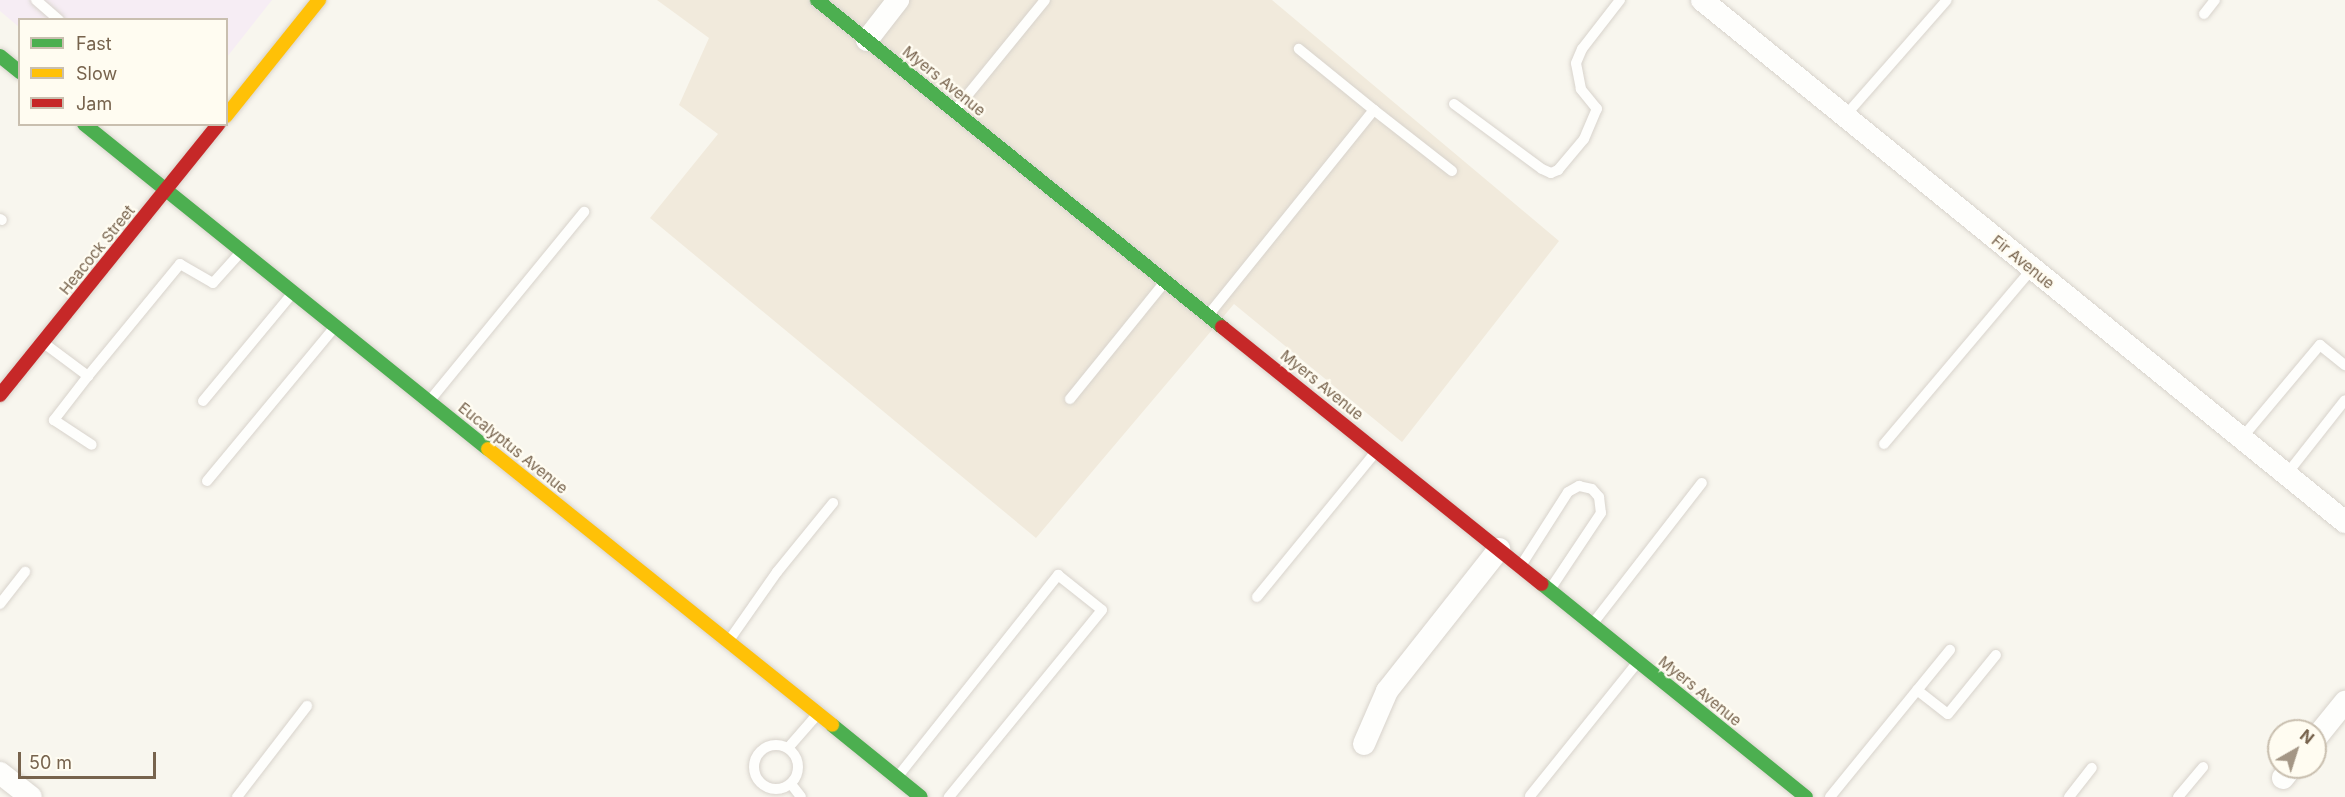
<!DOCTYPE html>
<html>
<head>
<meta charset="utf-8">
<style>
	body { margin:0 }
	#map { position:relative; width:2345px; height:797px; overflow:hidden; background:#f8f6ee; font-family:Inter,sans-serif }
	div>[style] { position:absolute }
	.residential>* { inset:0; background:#f1eadc }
	.education>* { inset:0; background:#f6edf4 }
	.roads { filter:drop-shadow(0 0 2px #d8d3cc) drop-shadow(0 0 2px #d8d3cc) }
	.lane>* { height:10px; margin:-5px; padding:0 5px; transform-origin:5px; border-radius:5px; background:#fefefc }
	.lane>.ring { margin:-5px; padding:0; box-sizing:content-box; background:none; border:10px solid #fefefc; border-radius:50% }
	.street>* { height:22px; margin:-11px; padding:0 11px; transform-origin:11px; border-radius:11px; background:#fefefc }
	.fast>* { height:14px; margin:-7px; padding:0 7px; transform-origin:7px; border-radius:7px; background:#4caf50 }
	.slow>* { height:14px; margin:-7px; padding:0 7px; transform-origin:7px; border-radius:7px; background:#ffc107 }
	.jam>* { height:14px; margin:-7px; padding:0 7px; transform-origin:7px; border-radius:7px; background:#c62828 }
	span { translate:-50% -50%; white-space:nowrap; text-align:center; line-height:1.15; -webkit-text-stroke:4.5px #fffcf1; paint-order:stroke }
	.street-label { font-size:15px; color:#77634d }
	.legend { position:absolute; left:18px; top:18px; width:210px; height:108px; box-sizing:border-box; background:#fffcf1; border:2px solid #c9bfaf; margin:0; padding:8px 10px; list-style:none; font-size:18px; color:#77634d }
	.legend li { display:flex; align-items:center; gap:12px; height:30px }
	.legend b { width:30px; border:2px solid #c9bfaf }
	.north { position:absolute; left:2267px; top:719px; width:60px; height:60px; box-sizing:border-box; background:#fffcf1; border:2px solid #c9bfaf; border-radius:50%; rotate:39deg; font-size:16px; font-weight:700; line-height:24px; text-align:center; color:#77634d }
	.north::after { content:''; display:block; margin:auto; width:21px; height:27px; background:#a49685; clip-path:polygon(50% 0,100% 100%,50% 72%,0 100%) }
	.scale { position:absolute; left:18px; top:752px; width:138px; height:27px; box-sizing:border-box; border:3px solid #77634d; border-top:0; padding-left:8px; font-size:18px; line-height:21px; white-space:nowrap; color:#77634d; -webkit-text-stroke:4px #fffcf1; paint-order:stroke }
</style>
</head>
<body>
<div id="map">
	<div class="residential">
		<i style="clip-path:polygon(657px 0,1272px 0,1559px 241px,1402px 442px,1234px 304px,1036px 538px,650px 218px,718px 134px,679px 105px,709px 38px)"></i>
	</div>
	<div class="education">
		<i style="clip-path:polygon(0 0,272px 0,227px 57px,226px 20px,20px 20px,19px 27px,0 11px)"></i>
	</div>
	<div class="roads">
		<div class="lane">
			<i style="left:36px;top:0;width:30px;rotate:41deg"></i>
			<i style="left:2204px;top:14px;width:18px;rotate:-52deg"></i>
			<i style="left:1454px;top:104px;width:109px;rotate:36.5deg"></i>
			<i style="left:1542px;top:169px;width:10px;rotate:24deg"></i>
			<i style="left:1551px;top:173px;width:8px;rotate:-23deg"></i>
			<i style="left:1558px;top:170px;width:40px;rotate:-50deg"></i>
			<i style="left:1584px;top:139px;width:33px;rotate:-67deg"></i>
			<i style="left:1597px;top:109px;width:26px;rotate:-129deg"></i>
			<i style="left:1581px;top:89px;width:26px;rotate:-101deg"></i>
			<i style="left:1576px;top:63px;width:15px;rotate:-67deg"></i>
			<i style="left:1582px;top:49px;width:62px;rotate:-52.2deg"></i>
			<i style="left:957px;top:108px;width:139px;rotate:-50.8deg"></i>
			<i style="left:1374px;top:110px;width:99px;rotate:38deg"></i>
			<i style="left:1845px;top:116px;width:154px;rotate:-48.7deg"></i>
			<i style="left:0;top:219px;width:2px;rotate:27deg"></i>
			<i style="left:1210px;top:313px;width:261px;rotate:-51.1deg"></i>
			<i style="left:1374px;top:110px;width:97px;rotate:-140.9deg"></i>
			<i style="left:45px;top:344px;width:54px;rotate:36.7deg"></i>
			<i style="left:88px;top:376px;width:145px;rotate:-50.6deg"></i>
			<i style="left:180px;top:264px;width:38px;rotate:30deg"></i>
			<i style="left:213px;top:283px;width:39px;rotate:-48deg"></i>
			<i style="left:88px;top:376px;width:56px;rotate:127.7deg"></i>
			<i style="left:54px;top:420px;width:45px;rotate:33.3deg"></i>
			<i style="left:431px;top:399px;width:242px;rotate:-50.7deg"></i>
			<i style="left:1070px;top:399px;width:149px;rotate:-51deg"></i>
			<i style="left:203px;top:401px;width:138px;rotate:-50.3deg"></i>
			<i style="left:2241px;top:439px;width:123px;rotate:-50deg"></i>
			<i style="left:2320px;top:345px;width:32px;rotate:39deg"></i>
			<i style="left:1884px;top:444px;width:229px;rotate:-49.8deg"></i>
			<i style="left:2286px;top:475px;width:95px;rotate:-51.8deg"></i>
			<i style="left:207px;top:481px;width:197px;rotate:-50.3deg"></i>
			<i style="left:1522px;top:564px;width:85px;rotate:-57.4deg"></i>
			<i style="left:1568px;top:492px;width:13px;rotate:-29deg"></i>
			<i style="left:1579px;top:486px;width:13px;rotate:13deg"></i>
			<i style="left:1592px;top:489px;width:11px;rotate:49deg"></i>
			<i style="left:1599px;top:497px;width:16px;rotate:83deg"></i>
			<i style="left:1601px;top:513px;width:90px;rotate:123.7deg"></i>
			<i style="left:1257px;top:597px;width:186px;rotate:-50.7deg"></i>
			<i style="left:0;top:604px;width:41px;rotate:-52deg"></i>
			<i style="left:1594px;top:622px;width:176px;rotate:-52.2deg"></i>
			<i style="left:730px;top:639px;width:82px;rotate:-55deg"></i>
			<i style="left:777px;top:572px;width:89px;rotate:-50.9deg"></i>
			<i style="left:1917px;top:690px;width:39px;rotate:38deg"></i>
			<i style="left:1948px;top:714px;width:76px;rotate:-50.9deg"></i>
			<i class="ring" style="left:754px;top:745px;width:34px;height:34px"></i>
			<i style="left:788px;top:748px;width:43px;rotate:-48.8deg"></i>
			<i style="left:899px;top:775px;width:256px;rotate:-51.5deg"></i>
			<i style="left:1058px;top:575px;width:56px;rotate:38.5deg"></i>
			<i style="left:1102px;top:610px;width:242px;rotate:129.3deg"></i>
			<i style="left:791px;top:784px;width:16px;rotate:52deg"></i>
			<i style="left:1530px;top:796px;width:169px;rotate:-51.2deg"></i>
			<i style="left:237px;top:797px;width:115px;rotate:-52.4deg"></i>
			<i style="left:1830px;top:797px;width:190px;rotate:-50.8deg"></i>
			<i style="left:2069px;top:797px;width:37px;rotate:-52deg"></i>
			<i style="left:2178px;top:797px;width:39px;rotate:-50deg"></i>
		</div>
		<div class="street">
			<i style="left:1702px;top:0;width:828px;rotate:39.07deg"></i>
			<i style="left:867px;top:40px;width:51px;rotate:-52.2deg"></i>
			<i style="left:2315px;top:739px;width:48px;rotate:-51deg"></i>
			<i style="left:1364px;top:744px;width:58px;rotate:-66.5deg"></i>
			<i style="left:1387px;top:691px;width:181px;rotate:-51.7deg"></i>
			<i style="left:0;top:773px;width:39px;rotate:38deg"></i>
			<i style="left:2283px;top:778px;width:14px;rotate:-51deg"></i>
		</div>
		<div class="fast">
			<i style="left:817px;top:0;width:521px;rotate:38.92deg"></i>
			<i style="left:0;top:56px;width:26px;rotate:39deg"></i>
			<i style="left:84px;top:124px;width:518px;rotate:38.82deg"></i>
			<i style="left:1542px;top:584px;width:339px;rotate:38.9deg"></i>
			<i style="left:832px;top:725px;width:114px;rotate:39deg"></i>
		</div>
		<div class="slow">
			<i style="left:226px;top:116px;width:149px;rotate:-51.3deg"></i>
			<i style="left:488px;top:449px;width:441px;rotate:38.7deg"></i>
		</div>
		<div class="jam">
			<i style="left:1222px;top:327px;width:410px;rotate:38.8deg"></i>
			<i style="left:0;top:395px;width:348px;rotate:-51.1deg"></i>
		</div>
	</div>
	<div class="street-label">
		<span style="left:944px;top:81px;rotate:39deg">Myers Avenue</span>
		<span style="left:97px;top:250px;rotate:-51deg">Heacock Street</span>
		<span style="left:2023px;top:262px;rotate:39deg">Fir Avenue</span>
		<span style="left:1322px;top:385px;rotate:39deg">Myers Avenue</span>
		<span style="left:513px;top:448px;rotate:39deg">Eucalyptus Avenue</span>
		<span style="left:1700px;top:691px;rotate:39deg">Myers Avenue</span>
	</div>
	<ul class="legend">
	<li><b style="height:8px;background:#4caf50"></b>Fast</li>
	<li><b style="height:8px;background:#ffc107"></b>Slow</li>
	<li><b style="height:8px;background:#c62828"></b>Jam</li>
	</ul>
	<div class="north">N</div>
	<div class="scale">50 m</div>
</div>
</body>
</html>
